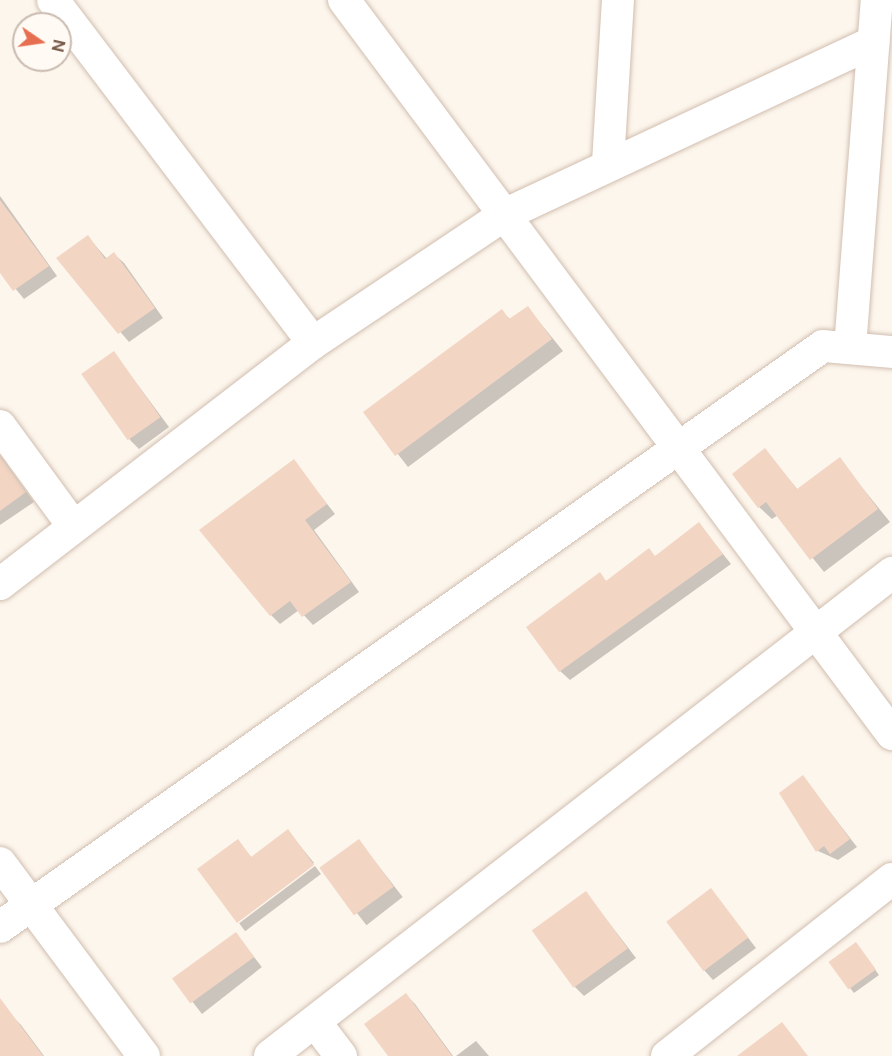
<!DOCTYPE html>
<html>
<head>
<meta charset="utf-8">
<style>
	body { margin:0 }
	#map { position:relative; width:892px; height:1056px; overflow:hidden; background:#fdf6ec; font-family:"Public Sans",sans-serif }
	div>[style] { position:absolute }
	.shadow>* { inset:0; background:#0003; transform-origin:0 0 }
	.building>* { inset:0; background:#f3d5c3; transform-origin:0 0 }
	.roads { filter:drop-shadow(0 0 2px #d1beb0) drop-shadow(0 0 2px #d1beb0) }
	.street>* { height:32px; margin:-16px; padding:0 16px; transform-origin:16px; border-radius:16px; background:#fff }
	span { translate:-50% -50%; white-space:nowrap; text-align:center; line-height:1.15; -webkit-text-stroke:5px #fffaf3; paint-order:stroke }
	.north { position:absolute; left:12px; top:12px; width:60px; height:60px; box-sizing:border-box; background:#fffaf3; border:2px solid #cabbb1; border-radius:50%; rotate:103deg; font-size:16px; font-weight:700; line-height:24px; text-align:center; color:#7a5c4d }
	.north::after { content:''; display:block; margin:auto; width:21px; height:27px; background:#e76f51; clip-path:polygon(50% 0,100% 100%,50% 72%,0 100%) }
</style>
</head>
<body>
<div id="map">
	<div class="shadow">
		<i style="clip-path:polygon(0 196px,57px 276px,24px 299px,0 270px)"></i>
		<i style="clip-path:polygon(88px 237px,107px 259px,114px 254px,124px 263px,163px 318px,129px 342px,58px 259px)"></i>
		<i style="clip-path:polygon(528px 308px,563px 351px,408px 467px,365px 412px,501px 311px,511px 320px)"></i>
		<i style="clip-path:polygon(114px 353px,169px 427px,139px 449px,130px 440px)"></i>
		<i style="clip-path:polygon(765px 450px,798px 490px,839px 459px,890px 522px,824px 572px,778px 515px,772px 519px,759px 507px)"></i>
		<i style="clip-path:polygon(0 455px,34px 502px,0 525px)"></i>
		<i style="clip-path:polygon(293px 461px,335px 514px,314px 530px,359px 592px,313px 625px,299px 610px,280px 624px,271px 615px)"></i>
		<i style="clip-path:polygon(699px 524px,731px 564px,570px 680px,560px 671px,599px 574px,607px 582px,656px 558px)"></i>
		<i style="clip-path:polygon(803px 777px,857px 847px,838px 860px,818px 851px,781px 793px)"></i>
		<i style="clip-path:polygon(288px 831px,314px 863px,237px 921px,238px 841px,252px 858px)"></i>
		<i style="left:359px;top:841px;width:71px;height:46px;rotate:52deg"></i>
		<i style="left:315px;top:866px;width:10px;height:95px;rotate:53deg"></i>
		<i style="clip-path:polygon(711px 890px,756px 948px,713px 980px,704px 970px)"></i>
		<i style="clip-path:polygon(586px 893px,636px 958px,584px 996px,575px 987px)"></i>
		<i style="left:236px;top:934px;width:42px;height:76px;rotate:52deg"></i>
		<i style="clip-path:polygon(860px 949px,879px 975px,854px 993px,850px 988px)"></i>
		<i style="clip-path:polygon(406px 995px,415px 1004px,453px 1056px,390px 1056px)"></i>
		<i style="clip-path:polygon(12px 1016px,21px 1025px,44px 1056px,0 1056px,0 1025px)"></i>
		<i style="clip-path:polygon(476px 1041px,489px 1056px,456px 1056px)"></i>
	</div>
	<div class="building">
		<i style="clip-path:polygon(0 200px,49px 266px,13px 291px,0 273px)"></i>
		<i style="clip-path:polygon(88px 235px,105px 259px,114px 252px,155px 308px,118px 334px,56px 258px)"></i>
		<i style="clip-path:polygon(528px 306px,552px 339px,395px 456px,363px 412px,502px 309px,509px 319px)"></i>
		<i style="left:114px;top:351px;width:81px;height:40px;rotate:55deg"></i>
		<i style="clip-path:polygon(765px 448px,797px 489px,840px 457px,878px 509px,810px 560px,766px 502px,758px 508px,732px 474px)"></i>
		<i style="clip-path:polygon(0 456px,26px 492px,0 511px)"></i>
		<i style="clip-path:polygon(294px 459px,327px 504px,305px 520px,351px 582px,302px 617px,290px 601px,270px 616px,199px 530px)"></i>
		<i style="clip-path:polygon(699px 522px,723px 554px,559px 672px,526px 627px,600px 572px,606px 581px,649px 548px,655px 556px)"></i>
		<i style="clip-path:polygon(803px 775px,850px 839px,830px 854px,824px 846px,816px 852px,779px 793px)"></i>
		<i style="clip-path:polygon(288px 829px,314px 865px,237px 923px,197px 869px,238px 839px,251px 857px)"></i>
		<i style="left:359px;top:839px;width:59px;height:49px;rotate:54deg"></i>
		<i style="left:711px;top:888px;width:62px;height:56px;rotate:53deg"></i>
		<i style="left:586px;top:891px;width:71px;height:67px;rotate:54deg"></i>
		<i style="left:236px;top:932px;width:31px;height:79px;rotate:54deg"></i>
		<i style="left:856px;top:942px;width:34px;height:34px;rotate:54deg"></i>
		<i style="clip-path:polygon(406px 993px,452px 1056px,388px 1056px,364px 1024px)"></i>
		<i style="clip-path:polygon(0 998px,43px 1056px,0 1056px)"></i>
		<i style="clip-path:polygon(782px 1022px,808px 1056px,737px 1056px)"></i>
	</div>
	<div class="roads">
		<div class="street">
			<i style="left:53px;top:0;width:430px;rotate:52.8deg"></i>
			<i style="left:344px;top:0;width:916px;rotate:53.26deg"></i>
			<i style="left:608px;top:163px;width:163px;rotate:-86.5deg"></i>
			<i style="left:850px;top:348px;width:349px;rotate:-85.6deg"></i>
			<i style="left:0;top:426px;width:125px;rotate:53.8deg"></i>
			<i style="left:0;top:584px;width:395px;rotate:-37.6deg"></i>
			<i style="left:313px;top:343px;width:230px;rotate:-33.8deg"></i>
			<i style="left:504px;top:215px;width:408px;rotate:-25.1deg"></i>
			<i style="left:0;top:863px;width:241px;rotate:53.3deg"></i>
			<i style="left:0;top:927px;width:1007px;rotate:-35.22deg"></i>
			<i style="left:823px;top:346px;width:69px;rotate:5deg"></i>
			<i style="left:315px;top:1022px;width:43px;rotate:52.6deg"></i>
			<i style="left:270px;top:1056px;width:788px;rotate:-37.83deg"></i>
			<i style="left:667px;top:1056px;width:286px;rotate:-38.2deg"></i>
		</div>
	</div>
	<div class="north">N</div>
</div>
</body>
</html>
